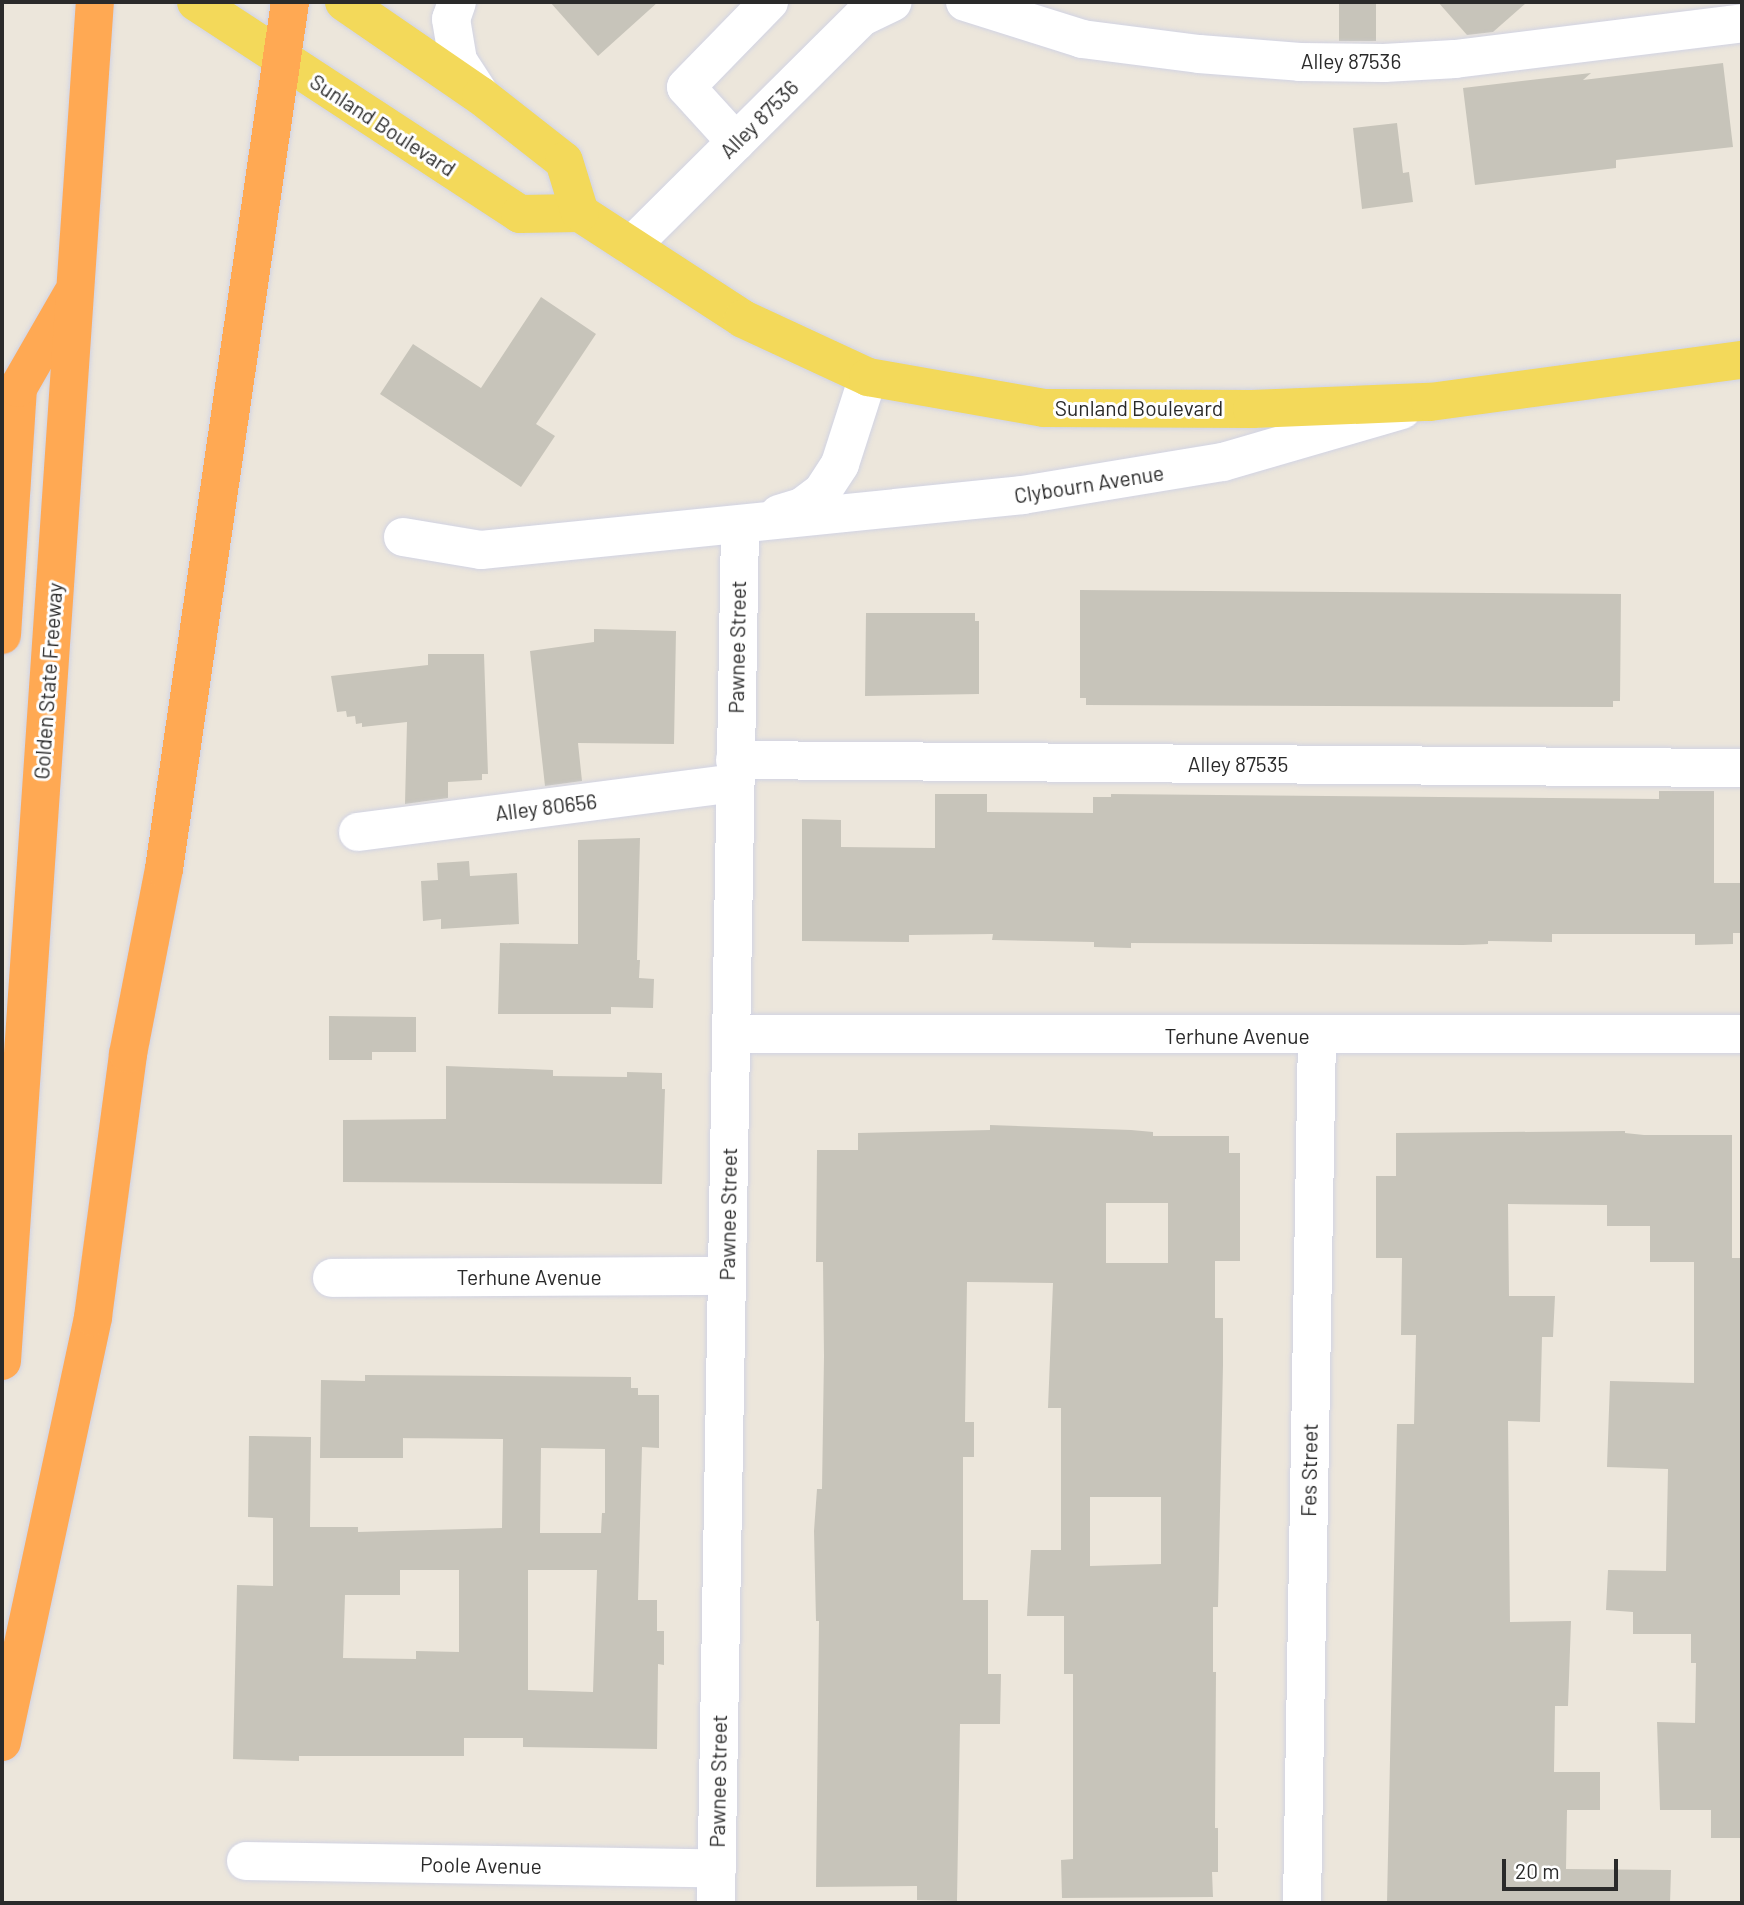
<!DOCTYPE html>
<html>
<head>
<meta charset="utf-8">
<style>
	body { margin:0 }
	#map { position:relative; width:1744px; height:1905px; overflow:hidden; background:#ece6db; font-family:Barlow,sans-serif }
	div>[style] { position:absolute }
	.building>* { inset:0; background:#c7c4ba; transform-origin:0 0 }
	.roads { filter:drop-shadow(0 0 2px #d1d3e3) drop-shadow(0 0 2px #d1d3e3) }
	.minor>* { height:38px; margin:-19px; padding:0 19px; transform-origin:19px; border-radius:19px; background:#fff }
	.major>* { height:38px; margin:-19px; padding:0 19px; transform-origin:19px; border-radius:19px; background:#f3d95a }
	.highway>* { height:38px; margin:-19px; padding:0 19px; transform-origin:19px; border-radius:19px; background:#ffa953 }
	span { translate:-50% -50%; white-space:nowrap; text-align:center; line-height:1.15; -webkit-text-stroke:6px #fff; paint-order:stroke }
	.street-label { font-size:21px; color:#2a2a2a }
	.frame { position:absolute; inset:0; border:4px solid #2a2a2a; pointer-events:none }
	.scale { position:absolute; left:1502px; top:1859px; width:116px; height:32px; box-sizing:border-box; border:4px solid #2a2a2a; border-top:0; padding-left:9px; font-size:21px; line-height:24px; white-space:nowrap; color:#2a2a2a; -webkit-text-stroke:5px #fff; paint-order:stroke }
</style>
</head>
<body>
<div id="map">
	<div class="building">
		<i style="clip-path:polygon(550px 2px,658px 2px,598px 56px)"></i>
		<i style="left:1339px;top:2px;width:37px;height:39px"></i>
		<i style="clip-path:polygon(1438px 2px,1527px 2px,1493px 32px,1467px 35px)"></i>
		<i style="clip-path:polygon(1723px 63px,1733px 147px,1616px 160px,1616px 168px,1475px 185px,1463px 88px,1591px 73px,1583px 80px)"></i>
		<i style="clip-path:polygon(1397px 123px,1403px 173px,1409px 172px,1413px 202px,1362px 209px,1353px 128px)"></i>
		<i style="clip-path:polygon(541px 297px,596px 334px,536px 424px,555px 436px,521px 487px,380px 394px,413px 344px,481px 388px)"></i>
		<i style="clip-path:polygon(1080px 590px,1621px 594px,1620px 701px,1613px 701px,1613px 707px,1086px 705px,1086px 698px,1080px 698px)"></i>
		<i style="clip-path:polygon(866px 613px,975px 613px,975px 621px,979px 621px,979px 694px,865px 696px)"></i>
		<i style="clip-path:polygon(594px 629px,676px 631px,674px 744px,578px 743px,582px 781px,545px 786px,530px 651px,594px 642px)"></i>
		<i style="clip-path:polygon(428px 654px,484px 654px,488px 774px,482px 774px,482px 780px,448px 782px,448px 798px,405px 804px,407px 722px,362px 727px,362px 723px,356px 724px,355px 716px,347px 717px,346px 711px,337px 712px,331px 676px,428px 665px)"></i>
		<i style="clip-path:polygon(1659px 791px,1714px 791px,1714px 883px,1742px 883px,1742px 933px,1733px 933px,1733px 944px,1695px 945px,1695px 934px,1552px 934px,1552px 942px,1488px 941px,1488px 944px,1463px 945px,1131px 943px,1131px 948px,1094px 947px,1094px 942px,992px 940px,993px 934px,909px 935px,909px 942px,802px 941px,802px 819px,841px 820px,841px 847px,935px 848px,935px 794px,987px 794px,987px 812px,1093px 813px,1093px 797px,1111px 797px,1111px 794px,1659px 799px)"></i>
		<i style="clip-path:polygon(640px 838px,637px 960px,640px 960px,639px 978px,654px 979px,653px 1008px,611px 1007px,611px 1014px,498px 1014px,500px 943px,578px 944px,578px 840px)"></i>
		<i style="clip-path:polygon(469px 861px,470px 876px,517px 873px,519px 924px,441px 929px,441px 919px,423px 921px,421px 881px,438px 880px,437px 863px)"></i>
		<i style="clip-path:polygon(329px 1016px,416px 1017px,416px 1052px,372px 1052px,372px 1060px,329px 1060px)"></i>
		<i style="clip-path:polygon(446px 1066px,553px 1070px,553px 1076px,627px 1077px,627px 1072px,662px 1073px,662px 1089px,665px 1089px,662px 1184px,343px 1182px,343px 1120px,446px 1119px)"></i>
		<i style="clip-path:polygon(evenodd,990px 1125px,1131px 1130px,1153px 1132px,1153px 1136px,1229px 1136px,1229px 1153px,1240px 1153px,1240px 1261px,1215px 1261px,1215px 1318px,1223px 1318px,1223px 1365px,1218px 1607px,1213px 1607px,1213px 1672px,1216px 1672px,1215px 1828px,1218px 1828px,1218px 1872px,1212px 1872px,1213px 1897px,1062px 1898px,1061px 1860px,1073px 1859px,1073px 1674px,1064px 1674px,1064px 1616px,1027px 1616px,1031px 1550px,1061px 1550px,1061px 1408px,1048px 1408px,1053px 1283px,967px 1282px,965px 1422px,974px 1422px,974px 1457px,963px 1457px,963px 1600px,988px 1600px,988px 1674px,1001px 1674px,1000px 1724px,960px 1724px,957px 1901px,917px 1900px,917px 1886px,816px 1887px,819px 1621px,816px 1621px,814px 1531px,817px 1489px,822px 1489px,824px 1356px,823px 1262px,816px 1262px,817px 1150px,858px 1150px,858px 1133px,990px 1130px,990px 1125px,1106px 1203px,1168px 1203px,1168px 1263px,1106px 1263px,1106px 1203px,990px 1125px,1090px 1497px,1161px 1497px,1161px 1564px,1090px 1566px,1090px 1497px)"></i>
		<i style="clip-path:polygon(1625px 1131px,1625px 1133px,1644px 1135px,1732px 1135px,1732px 1258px,1742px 1258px,1742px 1838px,1711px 1838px,1711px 1810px,1660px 1810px,1657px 1722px,1695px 1723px,1696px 1663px,1691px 1663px,1691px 1634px,1633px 1634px,1633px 1612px,1606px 1610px,1608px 1570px,1666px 1571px,1668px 1469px,1607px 1467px,1610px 1381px,1694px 1383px,1694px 1262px,1650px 1262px,1650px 1226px,1607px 1226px,1607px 1205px,1508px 1204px,1509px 1296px,1555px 1296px,1553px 1337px,1542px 1337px,1540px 1422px,1508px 1421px,1510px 1622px,1571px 1621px,1568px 1706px,1555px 1706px,1554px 1772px,1600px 1772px,1600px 1810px,1567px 1810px,1566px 1869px,1671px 1870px,1670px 1903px,1387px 1903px,1397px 1424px,1414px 1424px,1416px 1335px,1401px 1335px,1402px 1258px,1376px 1258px,1376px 1176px,1396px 1176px,1396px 1133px)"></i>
		<i style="clip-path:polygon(evenodd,365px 1375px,631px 1377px,631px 1388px,638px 1388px,638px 1395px,659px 1395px,659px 1448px,642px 1447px,638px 1600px,657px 1600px,657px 1631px,664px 1631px,664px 1665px,658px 1664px,657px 1749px,523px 1747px,523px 1738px,464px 1738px,464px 1756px,299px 1756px,299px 1761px,233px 1759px,237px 1585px,273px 1586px,273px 1518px,248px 1517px,249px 1436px,311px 1437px,310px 1527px,358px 1527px,358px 1532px,502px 1528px,503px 1439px,403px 1438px,403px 1458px,320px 1458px,321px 1380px,365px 1381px,365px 1375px,541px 1448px,605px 1449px,605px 1513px,602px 1513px,601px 1533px,540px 1533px,541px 1448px,365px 1375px,400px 1570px,459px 1570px,459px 1652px,416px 1651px,416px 1659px,343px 1658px,345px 1595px,400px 1595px,400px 1570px,365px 1375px,528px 1570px,597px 1570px,593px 1692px,528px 1690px,528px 1570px)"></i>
	</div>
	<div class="roads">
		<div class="minor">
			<i style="left:457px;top:2px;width:18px;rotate:109deg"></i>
			<i style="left:451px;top:19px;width:43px;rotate:80.5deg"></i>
			<i style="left:458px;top:61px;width:42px;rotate:56.7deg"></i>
			<i style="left:965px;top:2px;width:123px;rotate:17.5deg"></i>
			<i style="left:1082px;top:39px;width:118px;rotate:7.3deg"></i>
			<i style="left:1199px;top:54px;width:101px;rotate:4.5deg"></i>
			<i style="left:1300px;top:62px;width:84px;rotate:0.7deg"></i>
			<i style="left:1384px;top:63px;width:71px;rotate:-3.2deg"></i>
			<i style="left:1455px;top:59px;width:289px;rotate:-7.1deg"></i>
			<i style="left:736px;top:142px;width:74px;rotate:-132.3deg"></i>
			<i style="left:686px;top:87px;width:119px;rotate:-45.7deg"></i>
			<i style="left:631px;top:246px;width:325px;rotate:-44.8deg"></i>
			<i style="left:862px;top:17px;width:34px;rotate:-26deg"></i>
			<i style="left:779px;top:514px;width:24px;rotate:-17deg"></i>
			<i style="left:802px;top:507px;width:25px;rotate:-37deg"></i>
			<i style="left:822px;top:492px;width:33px;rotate:-57deg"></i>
			<i style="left:840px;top:464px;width:91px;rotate:-72.2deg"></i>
			<i style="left:403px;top:537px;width:79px;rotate:9.5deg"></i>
			<i style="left:481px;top:550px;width:545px;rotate:-5.79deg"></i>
			<i style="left:1023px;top:495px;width:203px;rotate:-9.4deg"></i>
			<i style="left:1223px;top:462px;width:186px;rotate:-16.2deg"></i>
			<i style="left:735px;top:760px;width:1007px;rotate:0.46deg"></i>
			<i style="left:358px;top:832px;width:379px;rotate:-7.4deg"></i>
			<i style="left:731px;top:1034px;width:1011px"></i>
			<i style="left:332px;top:1278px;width:394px;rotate:-0.3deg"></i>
			<i style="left:246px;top:1861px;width:471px;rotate:0.9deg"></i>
			<i style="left:716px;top:1903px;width:1377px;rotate:-89deg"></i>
			<i style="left:1302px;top:1903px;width:867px;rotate:-89.01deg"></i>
		</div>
		<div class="major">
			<i style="left:196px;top:2px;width:387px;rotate:33.2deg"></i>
			<i style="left:520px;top:214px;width:60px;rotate:-1deg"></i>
			<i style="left:580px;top:213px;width:194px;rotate:33deg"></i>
			<i style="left:743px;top:319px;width:138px;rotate:24.9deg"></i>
			<i style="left:868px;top:377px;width:179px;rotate:10deg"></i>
			<i style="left:1044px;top:408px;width:208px;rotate:0.3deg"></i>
			<i style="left:1252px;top:409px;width:178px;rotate:-2.3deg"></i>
			<i style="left:1430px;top:402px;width:315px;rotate:-7.7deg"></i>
			<i style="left:344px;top:2px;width:166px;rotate:34.5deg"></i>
			<i style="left:481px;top:96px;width:105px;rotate:38.1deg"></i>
			<i style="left:564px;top:161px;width:54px;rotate:72.9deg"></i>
		</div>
		<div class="highway">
			<i style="left:2px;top:635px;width:248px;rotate:-86.3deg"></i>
			<i style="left:18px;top:388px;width:106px;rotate:-60.1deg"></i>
			<i style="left:2px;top:1361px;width:1362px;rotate:-86.09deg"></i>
			<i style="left:2px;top:1742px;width:435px;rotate:-77.9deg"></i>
			<i style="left:93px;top:1317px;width:265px;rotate:-82.4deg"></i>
			<i style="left:128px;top:1054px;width:188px;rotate:-79deg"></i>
			<i style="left:164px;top:869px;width:876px;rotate:-81.73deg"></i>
		</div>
	</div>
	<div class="street-label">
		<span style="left:1351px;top:61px">Alley 87536</span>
		<span style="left:759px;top:119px;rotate:-45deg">Alley 87536</span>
		<span style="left:383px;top:125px;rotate:33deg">Sunland Boulevard</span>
		<span style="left:1139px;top:408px">Sunland Boulevard</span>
		<span style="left:1089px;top:484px;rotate:-9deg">Clybourn Avenue</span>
		<span style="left:737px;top:647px;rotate:-89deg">Pawnee Street</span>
		<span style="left:48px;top:681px;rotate:-86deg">Golden State Freeway</span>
		<span style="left:1238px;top:764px">Alley 87535</span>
		<span style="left:546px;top:807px;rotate:-7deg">Alley 80656</span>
		<span style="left:1237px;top:1036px">Terhune Avenue</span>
		<span style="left:728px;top:1214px;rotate:-89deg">Pawnee Street</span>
		<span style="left:529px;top:1277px">Terhune Avenue</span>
		<span style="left:1309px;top:1470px;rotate:-89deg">Fes Street</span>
		<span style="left:718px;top:1781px;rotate:-89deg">Pawnee Street</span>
		<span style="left:481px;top:1865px;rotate:1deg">Poole Avenue</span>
	</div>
	<div class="frame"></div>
	<div class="scale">20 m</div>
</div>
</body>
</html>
